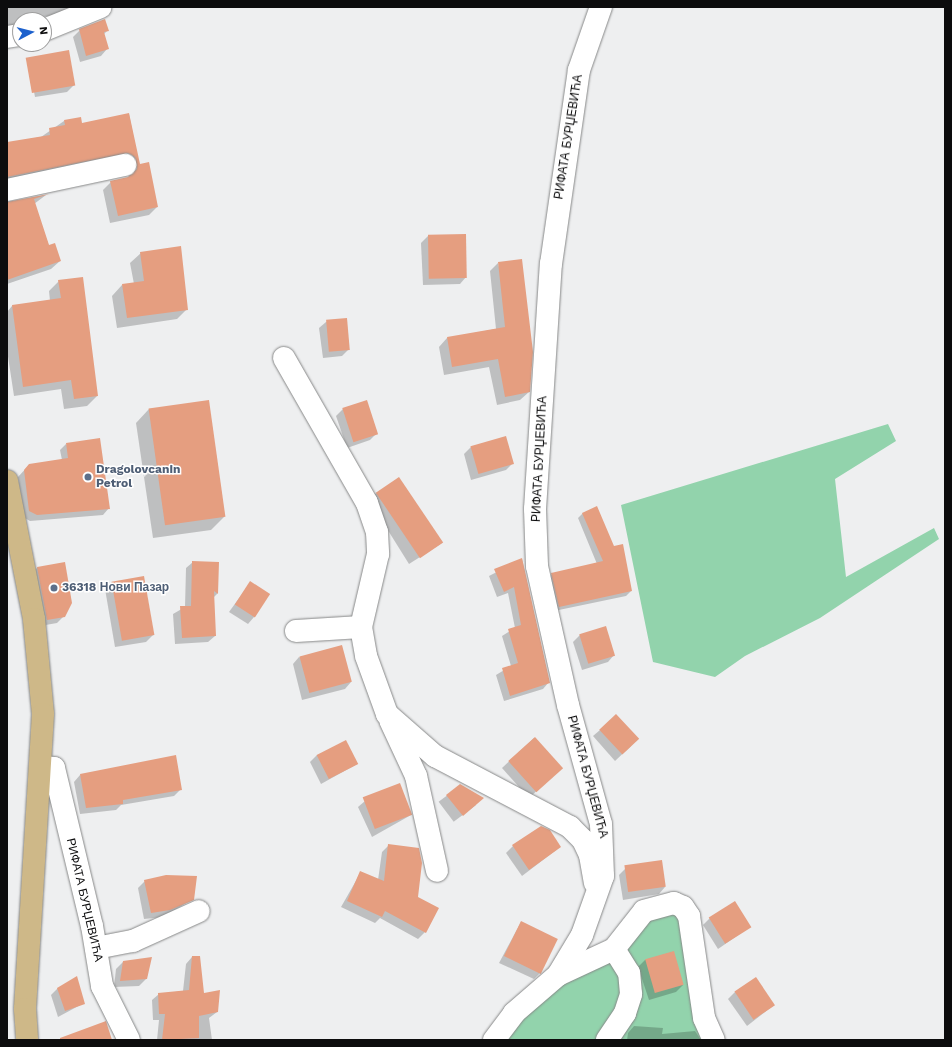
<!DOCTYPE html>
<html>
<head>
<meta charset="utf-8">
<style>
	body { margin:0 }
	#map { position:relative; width:952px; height:1047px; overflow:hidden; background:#eeeff0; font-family:"Work Sans",sans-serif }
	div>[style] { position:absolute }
	.green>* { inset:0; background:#92d3ac }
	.shadow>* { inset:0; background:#0003; transform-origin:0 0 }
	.building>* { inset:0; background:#e59e80; transform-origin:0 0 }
	.roads { filter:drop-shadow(0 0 1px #878888) drop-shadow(0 0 1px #878888) }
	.minor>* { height:22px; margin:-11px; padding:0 11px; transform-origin:11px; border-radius:11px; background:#fff }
	.primary>* { height:22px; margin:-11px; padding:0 11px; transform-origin:11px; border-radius:11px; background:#ceb888 }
	.dots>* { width:11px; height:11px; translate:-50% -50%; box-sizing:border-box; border:2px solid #fff; border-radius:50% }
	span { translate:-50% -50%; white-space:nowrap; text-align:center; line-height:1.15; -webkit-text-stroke:3px #fff; paint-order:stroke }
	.street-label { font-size:12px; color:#0c0c0d }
	.service-label { font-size:12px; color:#4e5e75; font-weight:700 }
	.left { translate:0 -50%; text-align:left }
	.frame { position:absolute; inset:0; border:8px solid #0c0c0d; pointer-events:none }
	.north { position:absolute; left:12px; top:12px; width:40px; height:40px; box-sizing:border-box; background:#fff; border:1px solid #9e9e9e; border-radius:50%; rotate:83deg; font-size:11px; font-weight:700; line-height:16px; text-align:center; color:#0c0c0d }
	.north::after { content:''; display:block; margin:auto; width:14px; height:18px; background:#1d61cd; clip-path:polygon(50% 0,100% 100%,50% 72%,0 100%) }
</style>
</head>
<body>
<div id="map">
	<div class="green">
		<i style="clip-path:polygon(888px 424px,896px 441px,835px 479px,846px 577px,934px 528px,939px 539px,820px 618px,745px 656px,715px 677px,653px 662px,621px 505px)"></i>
		<i style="clip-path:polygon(674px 903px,714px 1040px,494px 1040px,514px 1013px,614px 949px,644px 911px)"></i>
	</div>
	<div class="shadow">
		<i style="clip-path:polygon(7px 7px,81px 7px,62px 14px,20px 20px,20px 25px,7px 27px)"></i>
		<i style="clip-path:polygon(80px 30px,108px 30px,103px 35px,107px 49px,101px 56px,80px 62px,73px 37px)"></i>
		<i style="clip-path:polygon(31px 75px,74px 85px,67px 92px,35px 97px)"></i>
		<i style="clip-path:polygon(129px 114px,139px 165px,157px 207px,149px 215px,110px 223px,103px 190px,111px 182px,129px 178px,127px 165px,7px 183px,7px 143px,41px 137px,64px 121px,81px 124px)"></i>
		<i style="clip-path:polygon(46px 195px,34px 204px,49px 246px,60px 261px,51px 269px,7px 284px,7px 202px)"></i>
		<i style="clip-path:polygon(465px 235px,466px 277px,460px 284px,423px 285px,421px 243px,428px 236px)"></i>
		<i style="clip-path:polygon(141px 253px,187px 309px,177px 319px,117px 328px,112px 296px,122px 285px,134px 284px,130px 263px)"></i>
		<i style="clip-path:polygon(498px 263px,529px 392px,520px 400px,497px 405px,489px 367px,444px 375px,439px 347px,447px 338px,496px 329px,490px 271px)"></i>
		<i style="clip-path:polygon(59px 281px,97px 396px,87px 406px,64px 409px,61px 389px,14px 396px,7px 350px,7px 312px,12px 306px,50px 301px,49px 291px)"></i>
		<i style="clip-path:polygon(346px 320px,349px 349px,342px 356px,323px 358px,319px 328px,326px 322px)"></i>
		<i style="clip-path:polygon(149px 409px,224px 517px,211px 530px,153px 538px,136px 423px)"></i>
		<i style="clip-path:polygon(343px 409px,377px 433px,370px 440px,347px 448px,336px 416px)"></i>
		<i style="clip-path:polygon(66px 444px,109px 508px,103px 515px,30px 521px,23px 517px,18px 477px,29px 465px,62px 460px,60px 450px)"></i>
		<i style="clip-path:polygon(471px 447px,513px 463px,506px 470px,471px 480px,464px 454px)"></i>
		<i style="clip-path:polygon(376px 493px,442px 543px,409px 564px,369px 500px)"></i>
		<i style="clip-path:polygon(583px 513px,631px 591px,626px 596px,554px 611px,547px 579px,552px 574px,597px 564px,578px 518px)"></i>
		<i style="clip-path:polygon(522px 559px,549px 682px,543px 689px,504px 701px,496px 675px,511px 666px,502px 636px,515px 628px,508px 593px,497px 597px,489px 576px)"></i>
		<i style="clip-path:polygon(193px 562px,218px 563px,217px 594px,213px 598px,215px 636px,208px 642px,175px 644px,173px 614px,185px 607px,186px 568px)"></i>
		<i style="clip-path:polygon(64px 563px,64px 616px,57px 623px,40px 626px,30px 575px,37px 568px)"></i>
		<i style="clip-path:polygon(112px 582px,153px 635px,146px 642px,115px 647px,105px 589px)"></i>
		<i style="clip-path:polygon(250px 583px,254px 617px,248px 624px,229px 612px)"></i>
		<i style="clip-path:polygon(580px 635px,614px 655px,608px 662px,582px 670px,573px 642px)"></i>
		<i style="clip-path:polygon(299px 657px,351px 682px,345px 689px,302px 700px,293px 664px)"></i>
		<i style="clip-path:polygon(600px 730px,631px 746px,615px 761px,593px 736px)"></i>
		<i style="clip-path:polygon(534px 738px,555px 774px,529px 798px,502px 768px)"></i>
		<i style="clip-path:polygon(317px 755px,357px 764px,321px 784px,310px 762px)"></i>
		<i style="clip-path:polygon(80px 775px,180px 790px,174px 796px,121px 805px,116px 810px,80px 814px,74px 782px)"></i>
		<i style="left:461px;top:785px;width:25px;height:28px;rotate:53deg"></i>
		<i style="clip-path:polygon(365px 801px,411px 815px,372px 837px,358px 807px)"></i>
		<i style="clip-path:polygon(389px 845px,417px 897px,425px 932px,418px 939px,380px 918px,375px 923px,341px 907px,361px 872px,378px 880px,382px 852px)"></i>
		<i style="clip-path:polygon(513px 846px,560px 847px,522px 876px,506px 853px)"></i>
		<i style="clip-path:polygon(626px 868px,665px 887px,659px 894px,623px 900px,619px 875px)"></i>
		<i style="clip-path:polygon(145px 881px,193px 899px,163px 917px,144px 919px,138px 888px)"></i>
		<i style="clip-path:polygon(710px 918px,750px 927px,718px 949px,703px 925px)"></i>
		<i style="clip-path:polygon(521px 922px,540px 973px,534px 979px,499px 963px)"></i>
		<i style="clip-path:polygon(673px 952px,683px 985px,676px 992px,649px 1000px,638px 967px,645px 960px)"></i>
		<i style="clip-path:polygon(192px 957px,203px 994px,217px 1012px,209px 1018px,212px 1040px,157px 1040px,159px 1020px,153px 1020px,152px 1000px,159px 994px,183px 991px,186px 964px)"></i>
		<i style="clip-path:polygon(123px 962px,146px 979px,139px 986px,114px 987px,116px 969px)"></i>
		<i style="clip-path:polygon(58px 988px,84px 1003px,58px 1017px,51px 995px)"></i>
		<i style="clip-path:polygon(735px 992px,774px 1005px,747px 1026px,728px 999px)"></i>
		<i style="clip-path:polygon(634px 1026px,663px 1028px,662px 1034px,695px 1031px,701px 1040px,627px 1040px,628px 1033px)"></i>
	</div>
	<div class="building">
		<i style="clip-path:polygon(105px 19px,109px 31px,104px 32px,109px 49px,86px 56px,79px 29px)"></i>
		<i style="left:69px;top:50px;width:36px;height:44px;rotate:80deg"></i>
		<i style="clip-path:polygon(129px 113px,140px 164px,149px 162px,158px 207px,118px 216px,110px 181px,128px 177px,137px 169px,135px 157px,128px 153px,7px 177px,7px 142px,50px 135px,49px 128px,65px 125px,64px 120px,81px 117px,82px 123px)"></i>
		<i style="clip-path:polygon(49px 194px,34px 199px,49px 245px,55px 243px,61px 261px,7px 280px,7px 202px)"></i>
		<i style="left:466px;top:234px;width:44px;height:38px;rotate:89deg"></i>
		<i style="clip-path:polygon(181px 246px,188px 310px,127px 318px,122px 284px,144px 281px,140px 252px)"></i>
		<i style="clip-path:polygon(522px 259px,533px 352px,530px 392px,505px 397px,498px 359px,452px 367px,447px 337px,505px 327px,498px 262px)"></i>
		<i style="clip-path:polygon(83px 277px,98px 396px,74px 399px,71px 380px,23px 387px,12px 305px,61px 298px,58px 280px)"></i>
		<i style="left:347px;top:318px;width:32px;height:21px;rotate:85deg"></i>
		<i style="left:209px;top:400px;width:118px;height:61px;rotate:82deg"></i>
		<i style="left:367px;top:400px;width:36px;height:26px;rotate:72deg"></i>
		<i style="left:506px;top:436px;width:29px;height:37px;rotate:74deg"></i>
		<i style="clip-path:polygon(100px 438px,110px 509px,37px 515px,29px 511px,24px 470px,29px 464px,68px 458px,66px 443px)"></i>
		<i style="left:399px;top:477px;width:79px;height:28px;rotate:56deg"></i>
		<i style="clip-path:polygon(597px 506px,614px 546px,623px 544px,632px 591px,559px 607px,551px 573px,603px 561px,582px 513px)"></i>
		<i style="clip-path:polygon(522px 558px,550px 683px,510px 696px,502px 668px,518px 663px,508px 629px,521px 625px,514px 587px,504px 592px,494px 569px)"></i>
		<i style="clip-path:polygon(192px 561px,219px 562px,218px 594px,214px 591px,216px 636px,182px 638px,180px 606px,191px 606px)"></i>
		<i style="clip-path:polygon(65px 562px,72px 603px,65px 617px,47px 620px,37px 567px)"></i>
		<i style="left:144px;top:576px;width:60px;height:33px;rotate:80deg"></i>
		<i style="left:250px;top:581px;width:24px;height:28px;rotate:33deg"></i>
		<i style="left:606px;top:626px;width:31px;height:28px;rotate:73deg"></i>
		<i style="left:342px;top:645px;width:38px;height:44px;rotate:75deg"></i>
		<i style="left:616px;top:714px;width:34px;height:23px;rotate:47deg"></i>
		<i style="left:535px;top:737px;width:42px;height:36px;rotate:48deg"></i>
		<i style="left:346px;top:740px;width:27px;height:33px;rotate:63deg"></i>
		<i style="clip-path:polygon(176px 755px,182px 790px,123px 800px,123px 804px,86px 808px,80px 774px)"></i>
		<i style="left:400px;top:783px;width:34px;height:40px;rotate:69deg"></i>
		<i style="clip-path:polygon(460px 784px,484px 798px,463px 816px,446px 795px)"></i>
		<i style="clip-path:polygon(541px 826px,550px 830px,561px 847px,529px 870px,512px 845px)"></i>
		<i style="clip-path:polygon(388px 844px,419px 848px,422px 863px,418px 897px,439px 908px,426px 933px,385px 911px,382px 917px,347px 901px,360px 871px,384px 881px)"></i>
		<i style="left:662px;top:860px;width:27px;height:38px;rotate:82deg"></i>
		<i style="clip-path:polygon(166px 875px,197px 876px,194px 900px,170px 910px,151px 913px,144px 880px)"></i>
		<i style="left:735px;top:901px;width:31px;height:31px;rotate:58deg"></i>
		<i style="left:521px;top:921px;width:41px;height:39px;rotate:26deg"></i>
		<i style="left:674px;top:951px;width:35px;height:30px;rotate:74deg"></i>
		<i style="clip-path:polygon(192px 956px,200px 956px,204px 993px,220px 990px,218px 1012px,199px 1016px,199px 1038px,162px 1040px,165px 1014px,159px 1014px,158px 993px,189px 990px)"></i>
		<i style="clip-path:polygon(152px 957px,147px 979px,120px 981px,123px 961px)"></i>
		<i style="clip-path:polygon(77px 976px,85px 1004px,65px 1011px,57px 988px)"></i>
		<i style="left:756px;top:977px;width:34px;height:26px;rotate:56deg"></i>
		<i style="clip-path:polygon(106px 1021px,112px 1040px,60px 1040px,60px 1038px)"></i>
	</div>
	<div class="roads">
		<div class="minor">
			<i style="left:44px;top:30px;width:61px;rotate:-22deg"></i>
			<i style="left:7px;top:37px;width:13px;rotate:-9deg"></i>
			<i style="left:7px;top:190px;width:121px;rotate:-12deg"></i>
			<i style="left:284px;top:358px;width:167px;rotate:60.2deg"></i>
			<i style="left:367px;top:503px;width:31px;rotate:71deg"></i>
			<i style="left:377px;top:532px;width:22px;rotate:87deg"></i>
			<i style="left:378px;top:554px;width:75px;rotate:103.1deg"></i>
			<i style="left:361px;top:627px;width:29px;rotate:80deg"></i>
			<i style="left:366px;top:656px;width:62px;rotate:70.1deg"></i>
			<i style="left:387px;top:714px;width:64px;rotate:41.2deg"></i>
			<i style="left:435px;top:756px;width:153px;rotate:27.7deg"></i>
			<i style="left:570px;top:827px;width:18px;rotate:45deg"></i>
			<i style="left:583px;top:840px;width:17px;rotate:65deg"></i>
			<i style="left:590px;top:855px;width:28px;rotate:80deg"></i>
			<i style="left:296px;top:631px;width:65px;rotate:-3.5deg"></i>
			<i style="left:390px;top:720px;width:62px;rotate:65.1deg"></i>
			<i style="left:416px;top:776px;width:97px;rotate:77.5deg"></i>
			<i style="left:41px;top:767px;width:13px;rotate:4deg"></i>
			<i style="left:54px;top:768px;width:163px;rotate:76.5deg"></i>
			<i style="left:92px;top:926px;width:61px;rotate:80.5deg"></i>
			<i style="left:102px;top:986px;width:60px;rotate:63.4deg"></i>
			<i style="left:96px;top:948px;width:38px;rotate:-11deg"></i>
			<i style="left:133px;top:941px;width:72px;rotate:-24.4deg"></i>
			<i style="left:558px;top:975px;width:62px;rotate:-24.9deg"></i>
			<i style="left:614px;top:949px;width:48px;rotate:-51.7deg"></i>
			<i style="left:644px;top:911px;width:31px;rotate:-15deg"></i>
			<i style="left:674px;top:903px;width:10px;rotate:24deg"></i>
			<i style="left:683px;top:907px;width:11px;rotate:56deg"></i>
			<i style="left:689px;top:916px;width:103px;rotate:81.6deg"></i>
			<i style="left:704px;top:1018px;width:24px;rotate:66deg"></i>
			<i style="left:494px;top:1040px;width:34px;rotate:-53deg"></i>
			<i style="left:514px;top:1013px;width:58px;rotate:-40.8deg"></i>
			<i style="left:558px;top:975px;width:47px;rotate:-59deg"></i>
			<i style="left:582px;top:935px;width:63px;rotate:-70.4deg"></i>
			<i style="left:603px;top:876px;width:52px;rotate:-92.2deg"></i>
			<i style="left:601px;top:824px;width:123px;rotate:-105.5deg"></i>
			<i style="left:568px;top:705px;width:142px;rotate:-102.6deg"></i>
			<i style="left:537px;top:566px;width:57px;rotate:-92deg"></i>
			<i style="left:535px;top:509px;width:246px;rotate:-86.3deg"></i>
			<i style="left:551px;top:264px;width:196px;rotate:-81.8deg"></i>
			<i style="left:579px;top:70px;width:67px;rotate:-70.8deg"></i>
			<i style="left:607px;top:1040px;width:32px;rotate:-56deg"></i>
			<i style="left:625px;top:1013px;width:20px;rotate:-72deg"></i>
			<i style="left:631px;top:994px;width:21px;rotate:-95deg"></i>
			<i style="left:629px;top:973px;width:28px;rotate:-122deg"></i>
		</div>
		<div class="primary">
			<i style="left:7px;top:481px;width:141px;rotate:78.9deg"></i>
			<i style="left:34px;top:619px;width:95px;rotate:84.6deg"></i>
			<i style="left:43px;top:714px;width:296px;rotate:93.5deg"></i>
			<i style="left:25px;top:1009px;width:31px;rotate:86deg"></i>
		</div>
	</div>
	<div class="dots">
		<i style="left:88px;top:477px;background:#5c6f8a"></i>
		<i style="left:54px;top:588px;background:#5c6f8a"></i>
	</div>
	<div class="street-label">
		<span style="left:569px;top:137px;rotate:-81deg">РИФАТА БУРЏЕВИЋА</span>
		<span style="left:540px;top:459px;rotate:-87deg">РИФАТА БУРЏЕВИЋА</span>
		<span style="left:587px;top:777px;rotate:75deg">РИФАТА БУРЏЕВИЋА</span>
		<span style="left:84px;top:900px;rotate:77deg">РИФАТА БУРЏЕВИЋА</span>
	</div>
	<div class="service-label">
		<span class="left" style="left:96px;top:477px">Dragolovcanin<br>Petrol</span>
		<span class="left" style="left:62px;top:588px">36318 Нови Пазар</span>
	</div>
	<div class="frame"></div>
	<div class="north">N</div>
</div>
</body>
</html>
